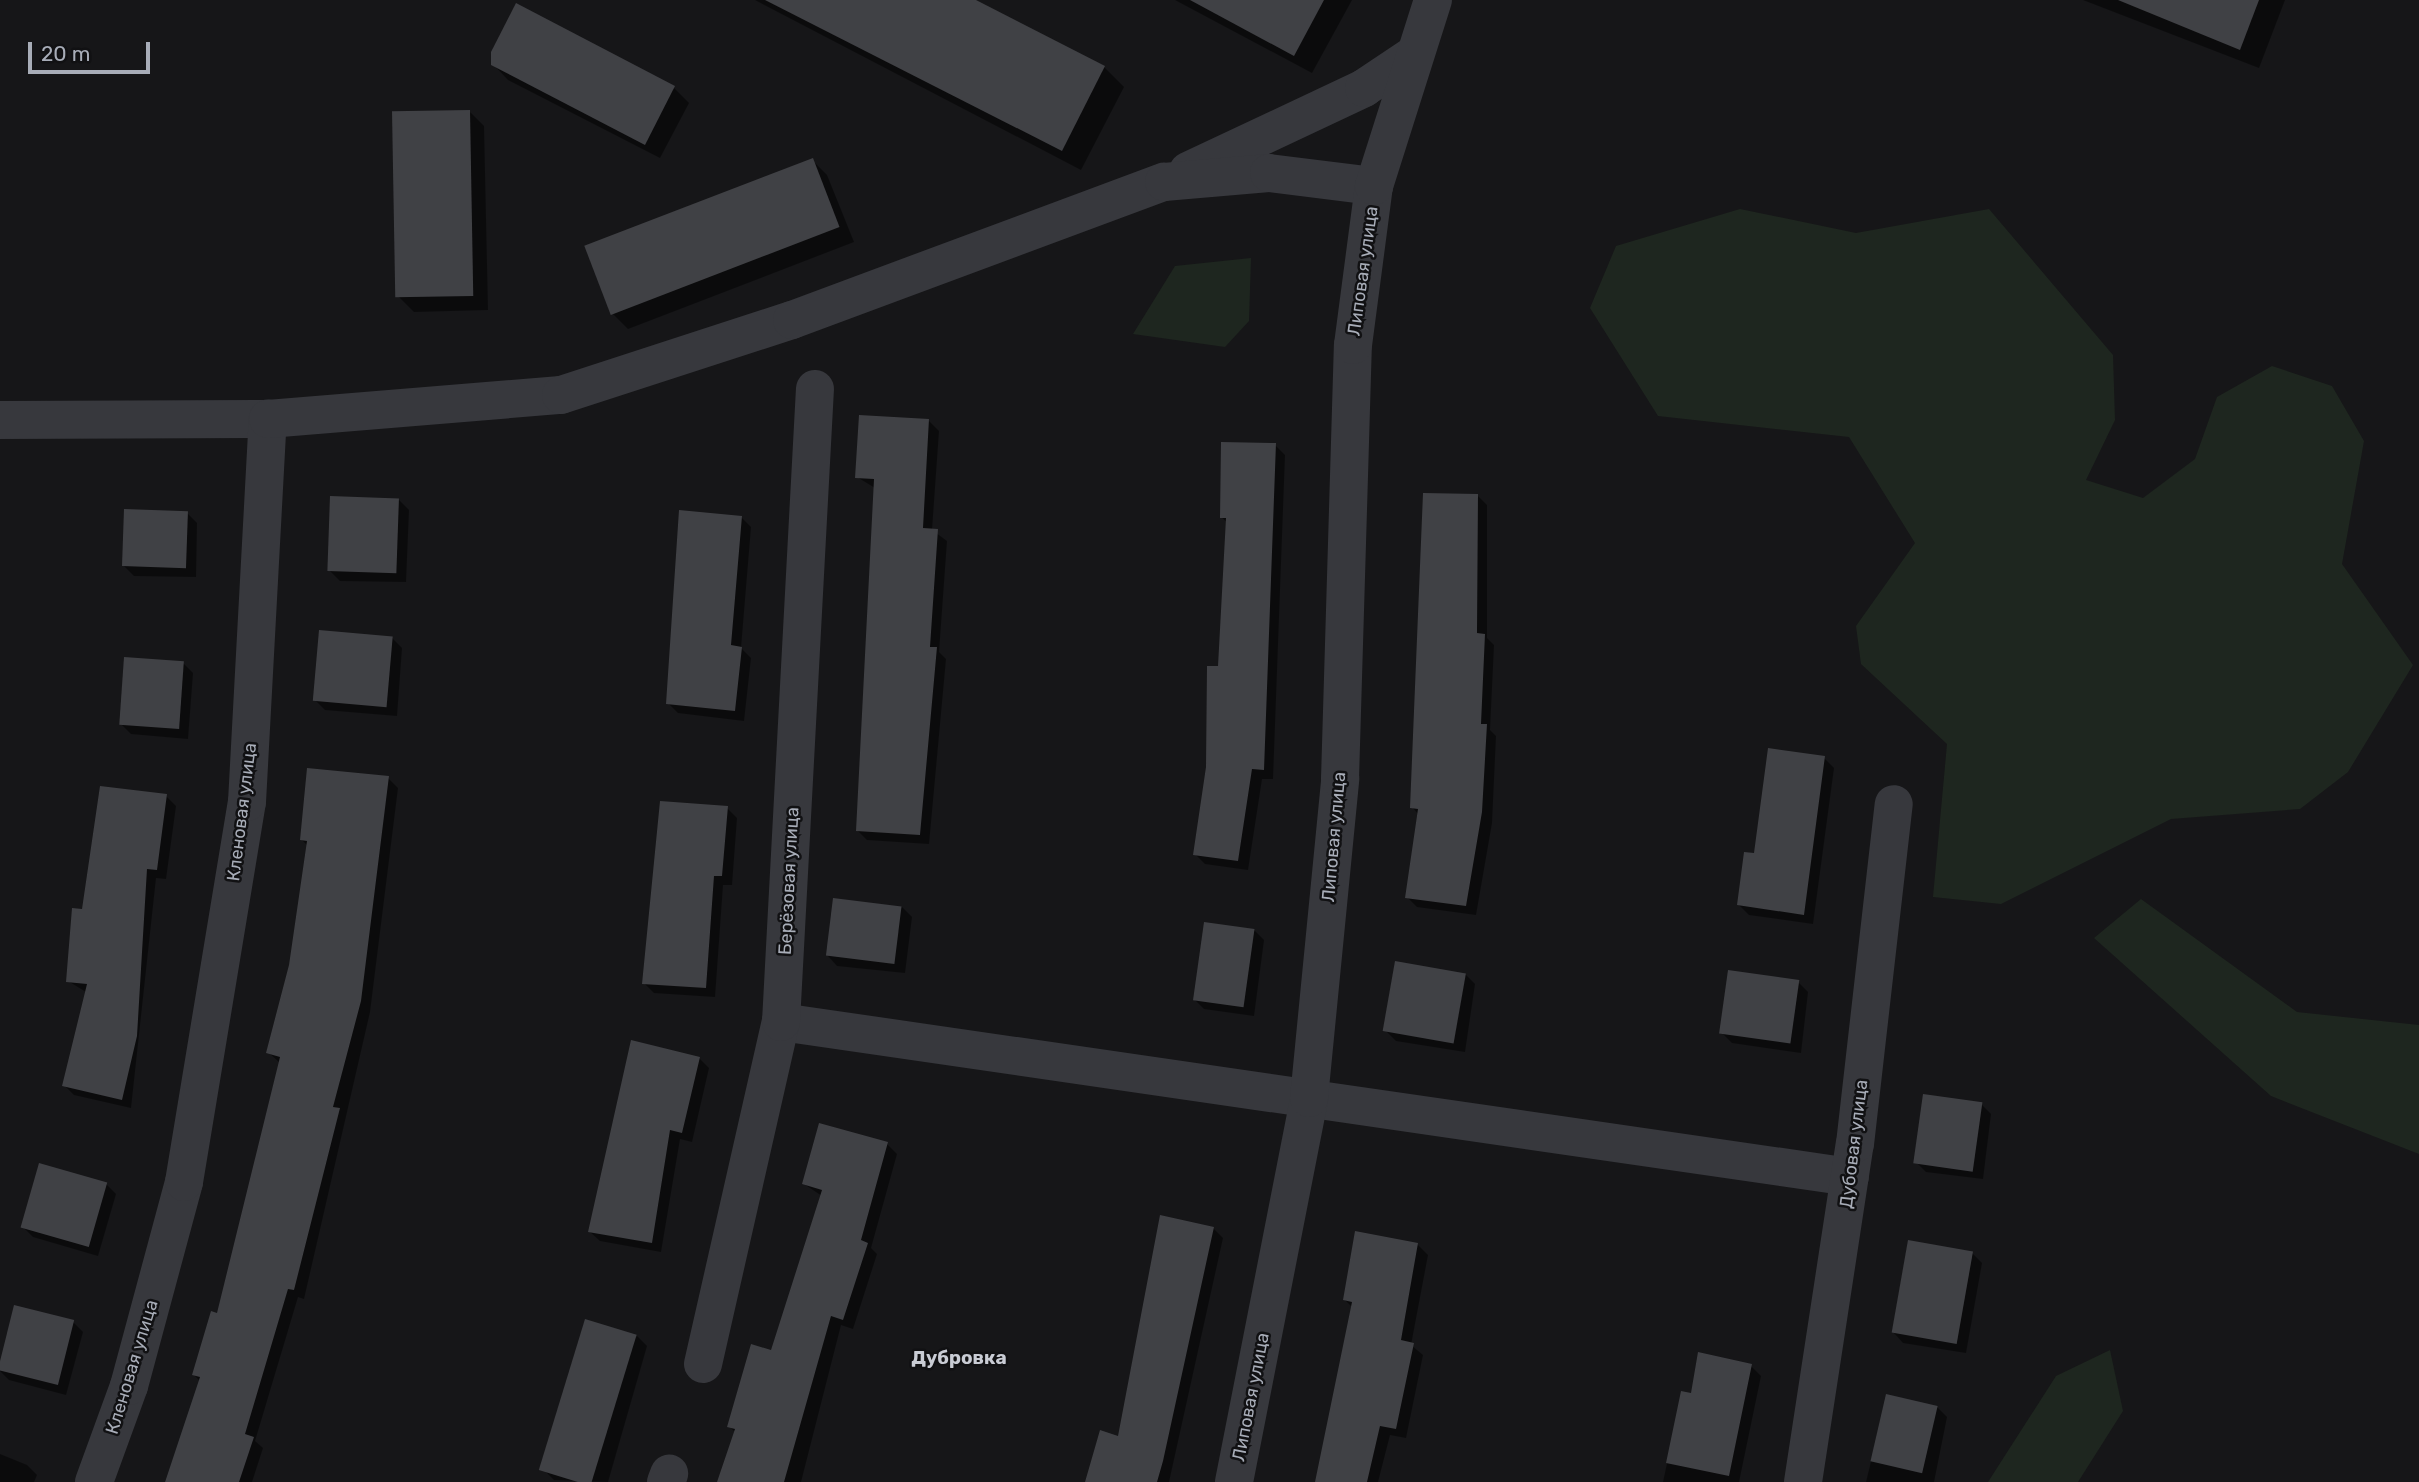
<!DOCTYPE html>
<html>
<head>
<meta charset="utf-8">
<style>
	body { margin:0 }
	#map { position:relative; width:2419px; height:1482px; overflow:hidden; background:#161618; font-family:Rubik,sans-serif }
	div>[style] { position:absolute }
	.green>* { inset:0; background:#1e261f }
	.shadow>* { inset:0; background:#0007 }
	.building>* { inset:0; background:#404145; transform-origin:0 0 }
	.minor>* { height:38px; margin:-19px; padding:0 19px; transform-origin:19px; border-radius:19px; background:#37383d }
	span { translate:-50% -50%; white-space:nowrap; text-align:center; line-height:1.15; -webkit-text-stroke:5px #111113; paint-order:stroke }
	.street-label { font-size:18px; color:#a8adb8 }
	.neighbourhood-label { font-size:19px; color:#c9ccd4; font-weight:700 }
	.scale { position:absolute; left:28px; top:42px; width:122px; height:32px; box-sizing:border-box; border:4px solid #a8adb8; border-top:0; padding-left:9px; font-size:21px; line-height:24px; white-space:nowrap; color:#a8adb8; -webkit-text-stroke:5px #111113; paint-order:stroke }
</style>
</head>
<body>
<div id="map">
	<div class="green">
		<i style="clip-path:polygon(1740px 209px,1856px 233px,1989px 209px,2113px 355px,2115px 420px,2086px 480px,2143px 498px,2195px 459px,2217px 397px,2272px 366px,2332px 386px,2364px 441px,2342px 564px,2413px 665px,2348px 772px,2300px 809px,2171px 819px,2001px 904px,1933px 897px,1947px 744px,1861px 664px,1856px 626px,1915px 543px,1849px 437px,1658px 416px,1590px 308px,1616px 246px)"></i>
		<i style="clip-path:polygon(1251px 258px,1249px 321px,1225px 347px,1133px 334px,1175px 266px)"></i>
		<i style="clip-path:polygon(2141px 899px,2297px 1012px,2419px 1025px,2419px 1154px,2271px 1096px,2094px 938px)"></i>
		<i style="clip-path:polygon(2110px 1350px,2123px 1411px,2078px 1482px,1988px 1482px,2056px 1376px)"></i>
	</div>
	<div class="shadow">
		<i style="clip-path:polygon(755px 0,972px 0,1104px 67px,1124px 87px,1081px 170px)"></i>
		<i style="clip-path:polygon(1175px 0,1352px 0,1312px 73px)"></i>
		<i style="clip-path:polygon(2083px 0,2285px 0,2259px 68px)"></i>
		<i style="clip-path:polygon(517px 6px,674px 88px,689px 103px,660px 158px,508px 80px,493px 64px)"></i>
		<i style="clip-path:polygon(469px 111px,484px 126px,488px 310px,414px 312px,399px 297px)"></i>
		<i style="clip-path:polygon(812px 160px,827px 175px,854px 242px,628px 329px,613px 314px)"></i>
		<i style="clip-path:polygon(929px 421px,939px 431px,932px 530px,947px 541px,939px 652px,946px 659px,929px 844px,867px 840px,857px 830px,875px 488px,857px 477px)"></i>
		<i style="clip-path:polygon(1275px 445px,1285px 455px,1273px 779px,1262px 779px,1248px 870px,1205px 864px,1195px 854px,1220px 668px,1228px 523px,1221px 517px)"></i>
		<i style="clip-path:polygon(1477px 495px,1487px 505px,1487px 638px,1494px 645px,1490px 730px,1496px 736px,1492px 823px,1476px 915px,1417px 907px,1407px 897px,1419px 815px,1412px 807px)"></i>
		<i style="clip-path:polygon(399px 500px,409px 510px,406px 582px,340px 581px,330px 571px)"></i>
		<i style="clip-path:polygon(187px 513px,197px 523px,196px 577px,134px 576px,124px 566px)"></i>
		<i style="clip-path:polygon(741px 517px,751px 527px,741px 648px,751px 658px,744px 721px,678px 713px,668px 703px)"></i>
		<i style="clip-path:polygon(392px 638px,402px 648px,397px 716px,325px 710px,315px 700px)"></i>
		<i style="clip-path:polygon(183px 663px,193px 673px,188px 739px,131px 734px,121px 724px)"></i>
		<i style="clip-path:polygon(1824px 758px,1834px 768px,1813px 924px,1749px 915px,1739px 905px,1755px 855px)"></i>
		<i style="clip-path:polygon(388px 778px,398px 788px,370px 1012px,304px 1299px,298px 1297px,255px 1441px,263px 1448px,252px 1482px,165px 1482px,200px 1381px,194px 1375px,218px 1315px,280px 1063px,268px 1052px,291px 966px,308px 846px,301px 839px)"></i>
		<i style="clip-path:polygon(166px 796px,176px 806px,166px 879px,156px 878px,131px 1108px,74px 1095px,64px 1085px,86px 992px,68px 981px,84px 910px)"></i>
		<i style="clip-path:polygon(727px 808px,737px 818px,732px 885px,723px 885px,715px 997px,654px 993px,644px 983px)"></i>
		<i style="clip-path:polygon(902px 907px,912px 917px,905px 973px,837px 966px,828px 956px)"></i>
		<i style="clip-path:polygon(1254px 930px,1264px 940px,1254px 1016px,1204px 1009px,1194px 999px)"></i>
		<i style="clip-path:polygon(1465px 974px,1475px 984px,1465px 1052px,1396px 1041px,1386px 1031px)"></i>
		<i style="clip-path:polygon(1798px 982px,1808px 992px,1801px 1053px,1732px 1043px,1722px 1033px)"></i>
		<i style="clip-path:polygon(699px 1058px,709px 1068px,692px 1142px,680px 1139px,661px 1252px,600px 1241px,590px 1232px)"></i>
		<i style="clip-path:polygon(1981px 1104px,1991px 1114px,1983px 1179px,1926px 1172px,1916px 1162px)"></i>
		<i style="clip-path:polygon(887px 1144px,897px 1154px,871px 1248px,877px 1254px,853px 1329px,841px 1325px,801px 1482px,719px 1482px,736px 1433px,729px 1426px,773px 1352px,822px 1196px,804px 1184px)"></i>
		<i style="clip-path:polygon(106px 1184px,116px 1194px,98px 1256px,33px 1237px,23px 1227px)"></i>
		<i style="clip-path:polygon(1213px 1228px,1223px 1238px,1169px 1482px,1089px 1482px,1119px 1438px)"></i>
		<i style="clip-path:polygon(1418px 1245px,1428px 1255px,1411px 1345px,1423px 1355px,1406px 1438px,1390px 1435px,1378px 1482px,1316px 1482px,1353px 1308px,1345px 1300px)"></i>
		<i style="clip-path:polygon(1972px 1253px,1982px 1263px,1966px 1353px,1903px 1343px,1894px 1333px)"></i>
		<i style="clip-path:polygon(15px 1307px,73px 1322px,83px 1332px,66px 1395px,9px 1380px,0 1371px)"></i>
		<i style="clip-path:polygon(637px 1336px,647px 1346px,608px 1482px,554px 1480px,544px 1470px)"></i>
		<i style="clip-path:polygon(1751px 1366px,1761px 1376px,1739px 1482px,1663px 1482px,1682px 1393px,1692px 1395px)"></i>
		<i style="clip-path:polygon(1887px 1396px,1937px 1407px,1947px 1417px,1934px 1482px,1866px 1482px)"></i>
		<i style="clip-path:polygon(0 1454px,27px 1465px,37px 1475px,34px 1482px,0 1482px)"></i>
	</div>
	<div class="building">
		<i style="clip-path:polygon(765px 0,976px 0,1105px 66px,1062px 151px)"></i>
		<i style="clip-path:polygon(1190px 0,1324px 0,1294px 56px)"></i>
		<i style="clip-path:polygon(2118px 0,2259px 0,2240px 50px)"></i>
		<i style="clip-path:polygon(516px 3px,675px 86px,645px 145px,491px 65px,491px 52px)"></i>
		<i style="left:470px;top:110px;width:186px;height:78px;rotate:89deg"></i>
		<i style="left:813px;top:158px;width:74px;height:245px;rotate:69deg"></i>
		<i style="clip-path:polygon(859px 415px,929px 419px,923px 528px,938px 529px,930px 647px,937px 647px,920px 835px,856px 831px,874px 479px,855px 478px)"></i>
		<i style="clip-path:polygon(1221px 442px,1276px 443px,1264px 770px,1252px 769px,1238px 861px,1193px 855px,1206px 767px,1207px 666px,1218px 666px,1226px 518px,1220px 518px)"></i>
		<i style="clip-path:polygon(1423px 493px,1478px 494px,1477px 633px,1485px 634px,1481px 724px,1487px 724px,1482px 812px,1466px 906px,1405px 898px,1418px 809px,1410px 808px)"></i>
		<i style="left:330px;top:496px;width:69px;height:75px;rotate:2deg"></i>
		<i style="left:124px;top:509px;width:64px;height:57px;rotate:2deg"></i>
		<i style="clip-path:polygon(679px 510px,742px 516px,731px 645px,742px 647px,735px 711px,666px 704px)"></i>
		<i style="left:319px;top:630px;width:74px;height:71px;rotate:5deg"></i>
		<i style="left:124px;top:657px;width:60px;height:68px;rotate:4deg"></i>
		<i style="clip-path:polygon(1768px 748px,1825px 756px,1804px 915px,1737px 905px,1744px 852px,1754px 853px)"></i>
		<i style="clip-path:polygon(307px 768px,389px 776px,361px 1001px,333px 1107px,340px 1108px,294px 1290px,288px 1289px,245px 1434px,254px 1437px,239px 1482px,165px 1482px,200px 1377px,192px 1375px,211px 1311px,217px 1313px,280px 1057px,266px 1053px,289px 965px,307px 841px,300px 840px)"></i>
		<i style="clip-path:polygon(100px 786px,167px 794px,157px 870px,147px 869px,137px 1036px,122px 1100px,62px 1086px,87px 984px,66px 982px,72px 908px,82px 909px)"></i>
		<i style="clip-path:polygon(660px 801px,728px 806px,722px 876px,714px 876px,706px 988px,642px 984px)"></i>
		<i style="left:833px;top:898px;width:69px;height:58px;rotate:7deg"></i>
		<i style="left:1204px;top:922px;width:51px;height:79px;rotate:8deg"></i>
		<i style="left:1395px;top:961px;width:72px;height:71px;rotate:10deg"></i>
		<i style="left:1728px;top:970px;width:72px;height:64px;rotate:8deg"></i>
		<i style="clip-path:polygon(631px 1040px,700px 1057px,682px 1133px,670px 1130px,652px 1243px,588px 1232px)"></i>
		<i style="left:1923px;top:1094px;width:60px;height:70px;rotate:8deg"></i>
		<i style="clip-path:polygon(819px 1123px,888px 1142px,861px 1240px,868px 1243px,843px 1320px,831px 1316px,784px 1482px,717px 1482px,735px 1429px,727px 1427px,751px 1344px,771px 1350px,822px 1190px,802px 1184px)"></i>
		<i style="left:39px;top:1163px;width:71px;height:67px;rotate:16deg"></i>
		<i style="clip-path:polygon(1160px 1215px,1214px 1227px,1163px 1461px,1157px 1482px,1085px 1482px,1100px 1430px,1118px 1436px)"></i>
		<i style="clip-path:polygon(1355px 1231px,1418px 1243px,1401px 1340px,1414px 1343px,1396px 1429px,1380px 1426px,1367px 1482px,1315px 1482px,1352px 1302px,1343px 1300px)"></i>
		<i style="left:1908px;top:1240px;width:66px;height:94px;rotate:10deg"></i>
		<i style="left:14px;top:1305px;width:62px;height:67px;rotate:14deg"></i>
		<i style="left:585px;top:1319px;width:54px;height:158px;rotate:17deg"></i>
		<i style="clip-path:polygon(1698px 1352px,1752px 1364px,1729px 1476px,1666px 1463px,1681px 1391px,1691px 1393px)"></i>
		<i style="left:1886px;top:1394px;width:53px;height:69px;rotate:13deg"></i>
	</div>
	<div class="minor">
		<i style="left:1188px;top:171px;width:195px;rotate:-25.2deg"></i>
		<i style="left:1364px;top:88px;width:58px;rotate:-33.7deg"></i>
		<i style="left:0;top:420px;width:268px;rotate:-0.2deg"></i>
		<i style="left:781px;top:1022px;width:1080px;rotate:8.25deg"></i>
		<i style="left:703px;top:1364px;width:351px;rotate:-77.2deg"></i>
		<i style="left:781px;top:1022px;width:634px;rotate:-86.93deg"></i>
		<i style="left:94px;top:1482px;width:102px;rotate:-70deg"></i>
		<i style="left:129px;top:1386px;width:211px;rotate:-74.9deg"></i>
		<i style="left:184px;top:1182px;width:385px;rotate:-80.6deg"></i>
		<i style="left:247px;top:802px;width:384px;rotate:-86.9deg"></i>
		<i style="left:268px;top:419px;width:294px;rotate:-4.7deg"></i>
		<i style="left:561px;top:395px;width:243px;rotate:-18deg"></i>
		<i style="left:792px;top:320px;width:397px;rotate:-20.4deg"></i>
		<i style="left:1164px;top:182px;width:105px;rotate:-4.9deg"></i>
		<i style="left:1269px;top:173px;width:106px;rotate:7.1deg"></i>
		<i style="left:666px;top:1482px;width:9px;rotate:-69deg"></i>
		<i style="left:1234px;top:1482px;width:391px;rotate:-78.9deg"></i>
		<i style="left:1309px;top:1098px;width:321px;rotate:-84.4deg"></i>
		<i style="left:1340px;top:779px;width:434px;rotate:-88.3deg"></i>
		<i style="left:1353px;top:345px;width:160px;rotate:-82.5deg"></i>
		<i style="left:1374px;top:186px;width:195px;rotate:-72.4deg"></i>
		<i style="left:1803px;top:1482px;width:342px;rotate:-81.3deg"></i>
		<i style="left:1855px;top:1144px;width:342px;rotate:-83.5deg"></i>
	</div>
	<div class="street-label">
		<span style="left:1363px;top:271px;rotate:-82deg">Липовая улица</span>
		<span style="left:242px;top:812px;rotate:-83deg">Кленовая улица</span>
		<span style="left:1334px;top:837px;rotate:-85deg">Липовая улица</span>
		<span style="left:789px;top:881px;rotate:-87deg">Берёзовая улица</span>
		<span style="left:1854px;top:1144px;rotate:-83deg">Дубовая улица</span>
		<span style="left:132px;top:1367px;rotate:-73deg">Кленовая улица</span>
		<span style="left:1251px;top:1397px;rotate:-79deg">Липовая улица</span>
	</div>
	<div class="neighbourhood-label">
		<span style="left:959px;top:1358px">Дубровка</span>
	</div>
	<div class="scale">20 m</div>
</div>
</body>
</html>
